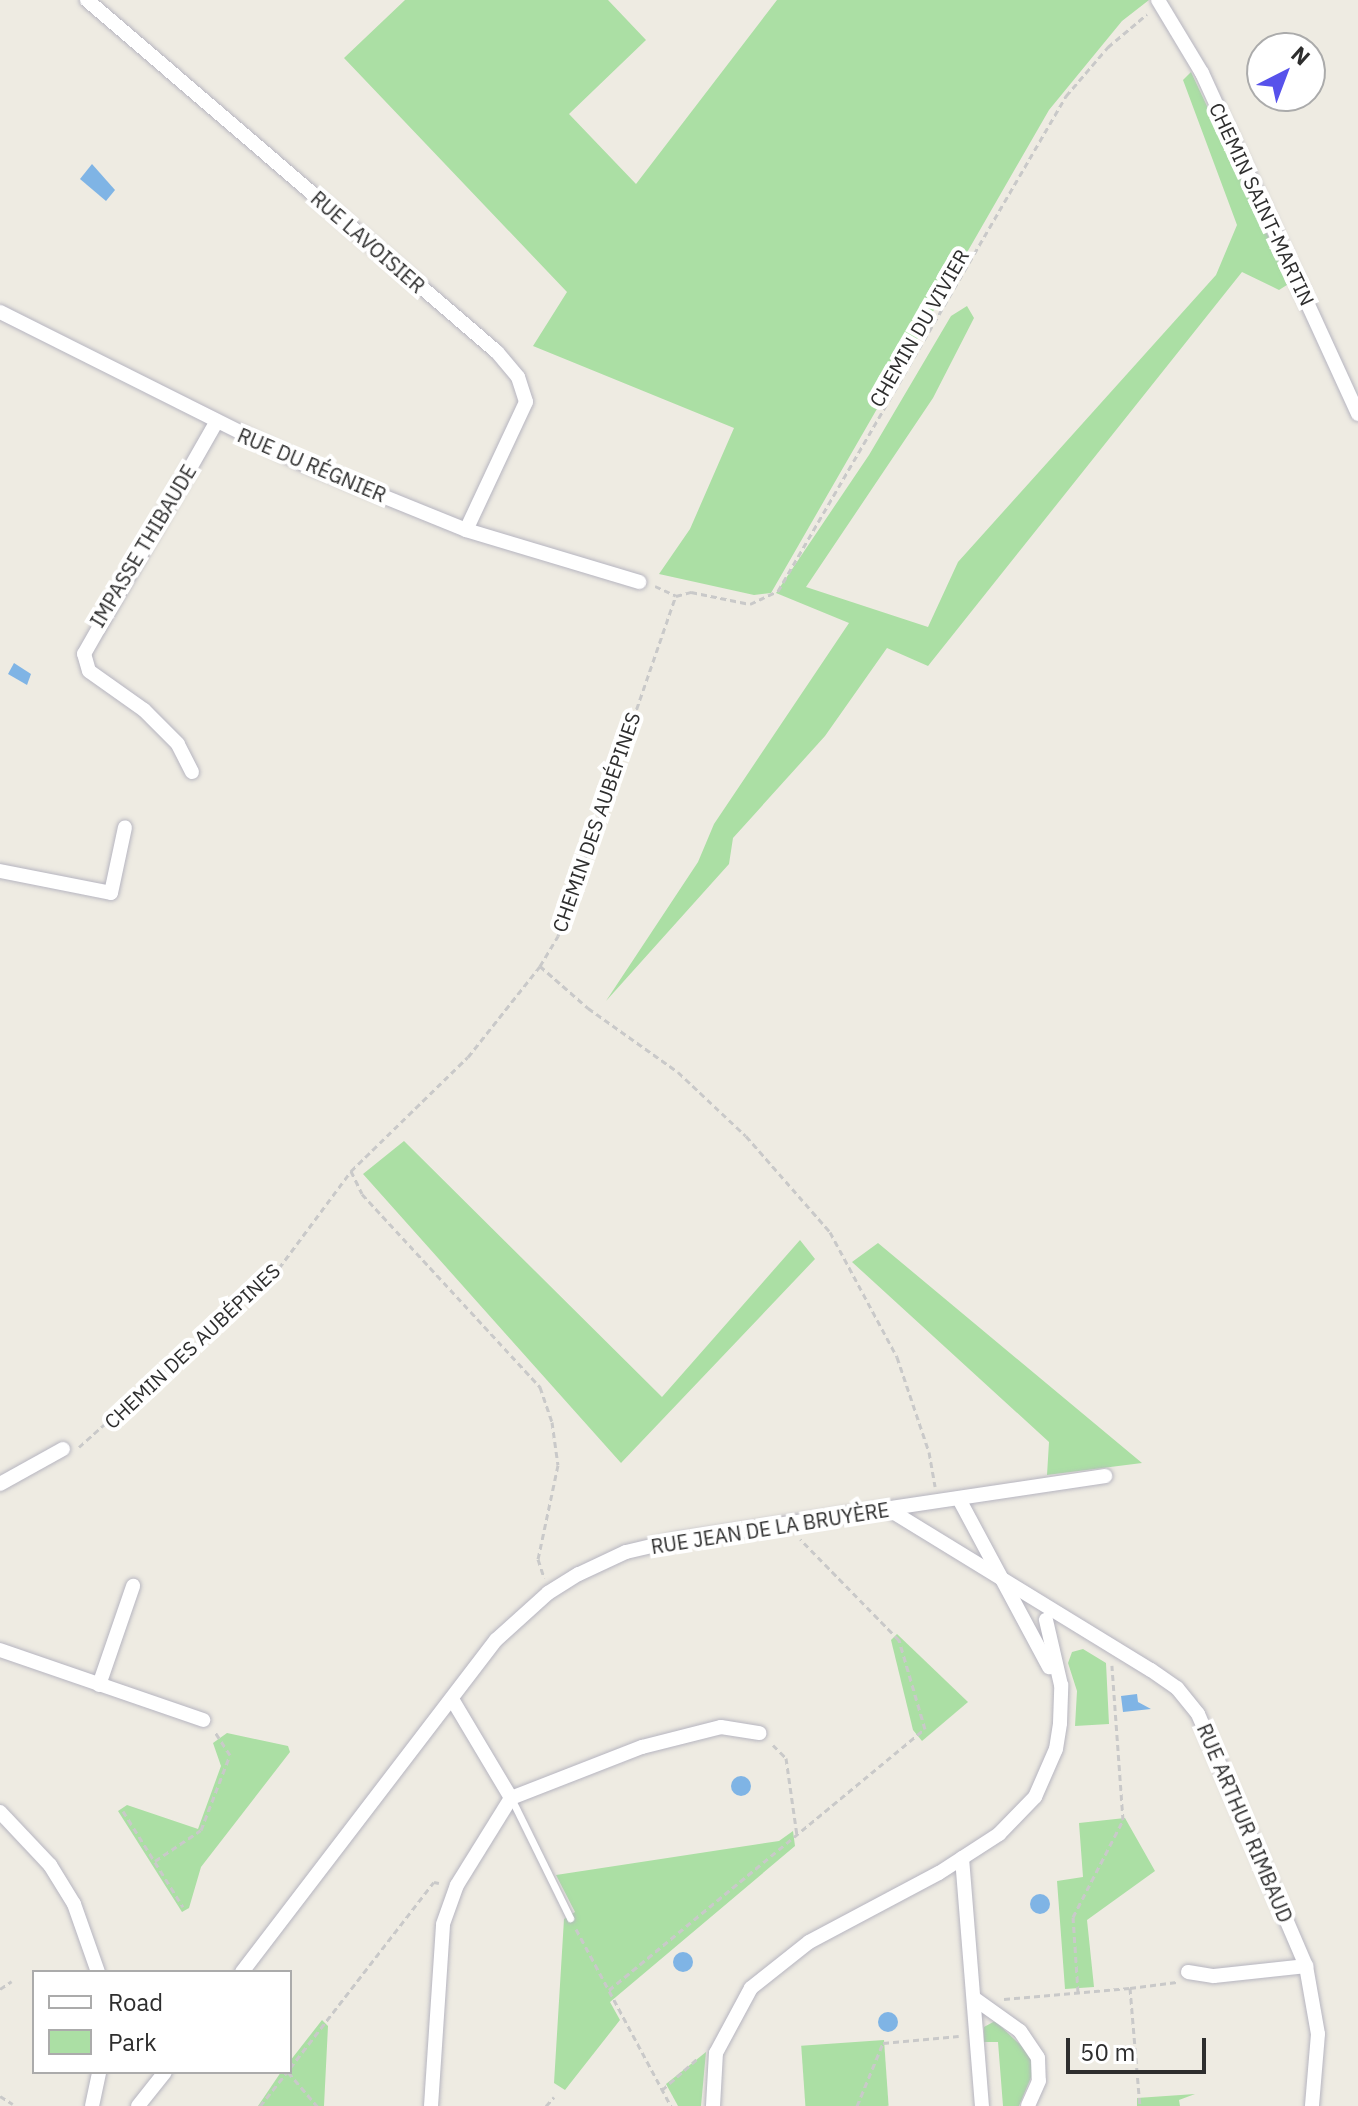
<!DOCTYPE html>
<html>
<head>
<meta charset="utf-8">
<style>
	body { margin:0 }
	#map { position:relative; width:1358px; height:2106px; overflow:hidden; background:#eeebe2; font-family:"IBM Plex Sans",sans-serif }
	div>[style] { position:absolute }
	.green>* { inset:0; background:#abdfa4; transform-origin:0 0 }
	.water>* { inset:0; background:#7fb4e5 }
	.round { border-radius:50% }
	.path>* { height:3px; margin-top:-1.5px; transform-origin:0; background:repeating-linear-gradient(90deg,#c9c9c9 0 6px,transparent 0 10px) }
	.roads { filter:drop-shadow(0 0 2px #b6b5c0) drop-shadow(0 0 2px #b6b5c0) }
	.service>* { height:7px; margin:-3.5px; padding:0 3.5px; transform-origin:3.5px; border-radius:3.5px; background:#fff }
	.minor>* { height:14px; margin:-7px; padding:0 7px; transform-origin:7px; border-radius:7px; background:#fff }
	span { translate:-50% -50%; white-space:nowrap; text-align:center; line-height:1.15; -webkit-text-stroke:8px #fff; paint-order:stroke }
	.street-label { font-size:20px; color:#2e2e2e }
	.legend { position:absolute; left:32px; top:1970px; width:260px; height:104px; box-sizing:border-box; background:#fff; border:2px solid #ababab; margin:0; padding:10px 14px; list-style:none; font-size:24px; color:#2e2e2e }
	.legend li { display:flex; align-items:center; gap:16px; height:40px }
	.legend b { width:40px; border:2px solid #ababab }
	.north { position:absolute; left:1246px; top:32px; width:80px; height:80px; box-sizing:border-box; background:#fff; border:2px solid #ababab; border-radius:50%; rotate:42deg; font-size:22px; font-weight:700; line-height:32px; text-align:center; color:#2e2e2e }
	.north::after { content:''; display:block; margin:auto; width:28px; height:36px; background:#5752eb; clip-path:polygon(50% 0,100% 100%,50% 72%,0 100%) }
	.scale { position:absolute; left:1066px; top:2038px; width:140px; height:36px; box-sizing:border-box; border:4px solid #2e2e2e; border-top:0; padding-left:10px; font-size:24px; line-height:28px; white-space:nowrap; color:#2e2e2e; -webkit-text-stroke:6px #fff; paint-order:stroke }
</style>
</head>
<body>
<div id="map">
	<div class="green">
		<i style="clip-path:polygon(405px 0,608px 0,646px 40px,569px 114px,636px 184px,777px 0,1149px 0,1122px 21px,1049px 110px,771px 593px,754px 595px,659px 574px,690px 529px,734px 428px,533px 346px,567px 292px,344px 58px)"></i>
		<i style="clip-path:polygon(1191px 72px,1290px 283px,1279px 290px,1242px 272px,928px 666px,887px 648px,825px 736px,733px 838px,729px 864px,606px 1001px,698px 862px,714px 824px,849px 623px,776px 593px,869px 455px,951px 316px,967px 306px,974px 318px,933px 398px,806px 587px,928px 627px,958px 562px,1216px 275px,1237px 225px,1183px 80px)"></i>
		<i style="clip-path:polygon(404px 1141px,662px 1397px,800px 1240px,815px 1259px,621px 1463px,363px 1174px)"></i>
		<i style="clip-path:polygon(878px 1243px,1142px 1463px,1047px 1475px,1049px 1442px,852px 1262px)"></i>
		<i style="clip-path:polygon(897px 1634px,968px 1702px,922px 1741px,913px 1730px,891px 1640px)"></i>
		<i style="clip-path:polygon(1083px 1649px,1106px 1663px,1109px 1724px,1075px 1726px,1077px 1691px,1068px 1663px,1072px 1652px)"></i>
		<i style="clip-path:polygon(227px 1733px,288px 1746px,290px 1752px,201px 1867px,189px 1908px,182px 1912px,118px 1811px,127px 1805px,198px 1829px,221px 1766px,213px 1743px)"></i>
		<i style="clip-path:polygon(1125px 1818px,1155px 1871px,1087px 1920px,1094px 1987px,1065px 1989px,1057px 1881px,1083px 1877px,1079px 1823px)"></i>
		<i style="clip-path:polygon(793px 1831px,795px 1846px,610px 2002px,620px 2020px,565px 2090px,554px 2083px,564px 1919px,575px 1912px,556px 1875px,779px 1841px)"></i>
		<i style="clip-path:polygon(322px 2020px,328px 2026px,324px 2106px,258px 2106px,281px 2072px,290px 2072px,290px 2061px)"></i>
		<i style="clip-path:polygon(995px 2021px,1030px 2054px,1032px 2075px,1019px 2106px,1003px 2106px,998px 2042px,984px 2042px,984px 2027px)"></i>
		<i style="left:884px;top:2040px;width:66px;height:83px;rotate:86deg"></i>
		<i style="clip-path:polygon(706px 2052px,701px 2106px,678px 2106px,666px 2084px)"></i>
		<i style="clip-path:polygon(1195px 2094px,1179px 2100px,1180px 2106px,1137px 2106px,1137px 2098px)"></i>
	</div>
	<div class="water">
		<i style="clip-path:polygon(92px 164px,115px 190px,106px 201px,80px 179px)"></i>
		<i style="clip-path:polygon(14px 663px,31px 674px,27px 685px,8px 674px)"></i>
		<i style="clip-path:polygon(1137px 1694px,1138px 1702px,1151px 1709px,1123px 1712px,1121px 1696px)"></i>
		<i class="round" style="left:731px;top:1776px;width:20px;height:20px"></i>
		<i class="round" style="left:1030px;top:1894px;width:20px;height:20px"></i>
		<i class="round" style="left:673px;top:1952px;width:20px;height:20px"></i>
		<i class="round" style="left:878px;top:2012px;width:20px;height:20px"></i>
	</div>
	<div class="path">
		<i style="left:655px;top:586px;width:23px;rotate:25deg"></i>
		<i style="left:676px;top:596px;width:16px;rotate:-15deg"></i>
		<i style="left:691px;top:592px;width:60px;rotate:11.5deg"></i>
		<i style="left:750px;top:604px;width:31px;rotate:-25deg"></i>
		<i style="left:778px;top:591px;width:573px;rotate:-59.81deg"></i>
		<i style="left:1066px;top:96px;width:65px;rotate:-49.4deg"></i>
		<i style="left:1108px;top:47px;width:51px;rotate:-40.2deg"></i>
		<i style="left:540px;top:966px;width:64px;rotate:41.2deg"></i>
		<i style="left:588px;top:1008px;width:110px;rotate:35.4deg"></i>
		<i style="left:678px;top:1072px;width:93px;rotate:43.3deg"></i>
		<i style="left:746px;top:1136px;width:128px;rotate:48.8deg"></i>
		<i style="left:830px;top:1232px;width:142px;rotate:61.8deg"></i>
		<i style="left:897px;top:1357px;width:100px;rotate:71.4deg"></i>
		<i style="left:929px;top:1452px;width:35px;rotate:80deg"></i>
		<i style="left:351px;top:1171px;width:25px;rotate:64deg"></i>
		<i style="left:362px;top:1194px;width:263px;rotate:47.3deg"></i>
		<i style="left:540px;top:1387px;width:37px;rotate:71deg"></i>
		<i style="left:552px;top:1422px;width:43px;rotate:82.1deg"></i>
		<i style="left:558px;top:1465px;width:96px;rotate:102deg"></i>
		<i style="left:538px;top:1559px;width:20px;rotate:72deg"></i>
		<i style="left:79px;top:1447px;width:268px;rotate:-41.8deg"></i>
		<i style="left:279px;top:1268px;width:121px;rotate:-53.4deg"></i>
		<i style="left:351px;top:1171px;width:163px;rotate:-44.3deg"></i>
		<i style="left:468px;top:1057px;width:116px;rotate:-51.6deg"></i>
		<i style="left:540px;top:966px;width:35px;rotate:-59deg"></i>
		<i style="left:558px;top:936px;width:360px;rotate:-70.9deg"></i>
		<i style="left:773px;top:1745px;width:18px;rotate:45deg"></i>
		<i style="left:786px;top:1758px;width:78px;rotate:81.9deg"></i>
		<i style="left:123px;top:1811px;width:113px;rotate:58deg"></i>
		<i style="left:155px;top:1861px;width:55px;rotate:-34deg"></i>
		<i style="left:201px;top:1830px;width:80px;rotate:-68.9deg"></i>
		<i style="left:230px;top:1755px;width:27px;rotate:-123deg"></i>
		<i style="left:576px;top:1929px;width:201px;rotate:61.8deg"></i>
		<i style="left:1130px;top:1988px;width:47px;rotate:-7.3deg"></i>
		<i style="left:0;top:1989px;width:14px;rotate:-34deg"></i>
		<i style="left:609px;top:1990px;width:410px;rotate:-39.6deg"></i>
		<i style="left:925px;top:1729px;width:93px;rotate:-106.3deg"></i>
		<i style="left:899px;top:1640px;width:141px;rotate:-134.4deg"></i>
		<i style="left:1078px;top:1992px;width:75px;rotate:-93.8deg"></i>
		<i style="left:1073px;top:1917px;width:109px;rotate:-62.7deg"></i>
		<i style="left:1123px;top:1820px;width:155px;rotate:-94.1deg"></i>
		<i style="left:1004px;top:1999px;width:126px;rotate:-5deg"></i>
		<i style="left:1130px;top:1988px;width:118px;rotate:85.2deg"></i>
		<i style="left:290px;top:2068px;width:235px;rotate:-52.3deg"></i>
		<i style="left:434px;top:1882px;width:5px;rotate:11deg"></i>
		<i style="left:288px;top:2072px;width:45px;rotate:49.5deg"></i>
		<i style="left:662px;top:2090px;width:48px;rotate:-41.6deg"></i>
		<i style="left:0;top:2096px;width:15px;rotate:32deg"></i>
		<i style="left:260px;top:2106px;width:43px;rotate:-51.5deg"></i>
		<i style="left:546px;top:2106px;width:12px;rotate:-48deg"></i>
		<i style="left:857px;top:2106px;width:68px;rotate:-67.6deg"></i>
		<i style="left:883px;top:2043px;width:76px;rotate:-5.3deg"></i>
	</div>
	<div class="roads">
		<div class="service">
			<i style="left:511px;top:1798px;width:134px;rotate:63.8deg"></i>
		</div>
		<div class="minor">
			<i style="left:87px;top:0;width:540px;rotate:40.65deg"></i>
			<i style="left:497px;top:352px;width:33px;rotate:50deg"></i>
			<i style="left:518px;top:377px;width:26px;rotate:72deg"></i>
			<i style="left:526px;top:402px;width:141px;rotate:115.1deg"></i>
			<i style="left:1158px;top:0;width:85px;rotate:58.9deg"></i>
			<i style="left:1202px;top:73px;width:375px;rotate:65.4deg"></i>
			<i style="left:0;top:312px;width:337px;rotate:26.6deg"></i>
			<i style="left:301px;top:463px;width:178px;rotate:22.1deg"></i>
			<i style="left:466px;top:530px;width:181px;rotate:16.7deg"></i>
			<i style="left:192px;top:772px;width:31px;rotate:-117deg"></i>
			<i style="left:178px;top:744px;width:48px;rotate:-135deg"></i>
			<i style="left:144px;top:710px;width:67px;rotate:-144.7deg"></i>
			<i style="left:89px;top:671px;width:18px;rotate:-106deg"></i>
			<i style="left:84px;top:654px;width:266px;rotate:-60.3deg"></i>
			<i style="left:0;top:871px;width:113px;rotate:11.2deg"></i>
			<i style="left:111px;top:893px;width:67px;rotate:-78deg"></i>
			<i style="left:0;top:1484px;width:72px;rotate:-29.1deg"></i>
			<i style="left:959px;top:1499px;width:191px;rotate:61.8deg"></i>
			<i style="left:888px;top:1509px;width:308px;rotate:31.5deg"></i>
			<i style="left:1151px;top:1670px;width:32px;rotate:35deg"></i>
			<i style="left:1177px;top:1688px;width:33px;rotate:51deg"></i>
			<i style="left:1198px;top:1714px;width:274px;rotate:66.8deg"></i>
			<i style="left:1306px;top:1966px;width:69px;rotate:80deg"></i>
			<i style="left:1318px;top:2034px;width:72px;rotate:94.8deg"></i>
			<i style="left:0;top:1650px;width:215px;rotate:19deg"></i>
			<i style="left:99px;top:1685px;width:105px;rotate:-71deg"></i>
			<i style="left:452px;top:1699px;width:115px;rotate:59.2deg"></i>
			<i style="left:0;top:1812px;width:73px;rotate:46.7deg"></i>
			<i style="left:50px;top:1865px;width:46px;rotate:58.4deg"></i>
			<i style="left:74px;top:1904px;width:72px;rotate:70.6deg"></i>
			<i style="left:962px;top:1858px;width:249px;rotate:85.4deg"></i>
			<i style="left:242px;top:1972px;width:418px;rotate:-52.6deg"></i>
			<i style="left:496px;top:1640px;width:70px;rotate:-42.1deg"></i>
			<i style="left:548px;top:1593px;width:36px;rotate:-32deg"></i>
			<i style="left:579px;top:1574px;width:52px;rotate:-25.1deg"></i>
			<i style="left:626px;top:1552px;width:52px;rotate:-13.2deg"></i>
			<i style="left:677px;top:1540px;width:433px;rotate:-8.5deg"></i>
			<i style="left:1188px;top:1972px;width:26px;rotate:9deg"></i>
			<i style="left:1214px;top:1976px;width:93px;rotate:-6.2deg"></i>
			<i style="left:975px;top:1999px;width:55px;rotate:35.4deg"></i>
			<i style="left:1020px;top:2031px;width:32px;rotate:56deg"></i>
			<i style="left:1038px;top:2058px;width:23px;rotate:88deg"></i>
			<i style="left:1039px;top:2081px;width:27px;rotate:114deg"></i>
			<i style="left:92px;top:2106px;width:35px;rotate:-78deg"></i>
			<i style="left:138px;top:2106px;width:43px;rotate:-51.5deg"></i>
			<i style="left:431px;top:2106px;width:182px;rotate:-86.2deg"></i>
			<i style="left:443px;top:1924px;width:41px;rotate:-70.3deg"></i>
			<i style="left:457px;top:1885px;width:102px;rotate:-58.2deg"></i>
			<i style="left:511px;top:1798px;width:141px;rotate:-21.3deg"></i>
			<i style="left:642px;top:1747px;width:81px;rotate:-14.2deg"></i>
			<i style="left:721px;top:1727px;width:39px;rotate:9deg"></i>
			<i style="left:713px;top:2106px;width:53px;rotate:-86.8deg"></i>
			<i style="left:716px;top:2053px;width:74px;rotate:-61.7deg"></i>
			<i style="left:751px;top:1988px;width:74px;rotate:-38.4deg"></i>
			<i style="left:809px;top:1942px;width:147px;rotate:-28deg"></i>
			<i style="left:939px;top:1873px;width:72px;rotate:-33deg"></i>
			<i style="left:999px;top:1834px;width:52px;rotate:-45.8deg"></i>
			<i style="left:1035px;top:1797px;width:52px;rotate:-66.4deg"></i>
			<i style="left:1056px;top:1749px;width:26px;rotate:-81deg"></i>
			<i style="left:1060px;top:1723px;width:38px;rotate:-88deg"></i>
			<i style="left:1061px;top:1685px;width:67px;rotate:-103deg"></i>
		</div>
	</div>
	<div class="street-label">
		<span style="left:1262px;top:204px;rotate:65deg">CHEMIN SAINT-MARTIN</span>
		<span style="left:368px;top:242px;rotate:41deg">RUE LAVOISIER</span>
		<span style="left:919px;top:328px;rotate:-60deg">CHEMIN DU VIVIER</span>
		<span style="left:312px;top:465px;rotate:23deg">RUE DU RÉGNIER</span>
		<span style="left:143px;top:546px;rotate:-59deg">IMPASSE THIBAUDE</span>
		<span style="left:596px;top:822px;rotate:-71deg">CHEMIN DES AUBÉPINES</span>
		<span style="left:192px;top:1346px;rotate:-43deg">CHEMIN DES AUBÉPINES</span>
		<span style="left:770px;top:1528px;rotate:-9deg">RUE JEAN DE LA BRUYÈRE</span>
		<span style="left:1245px;top:1823px;rotate:67deg">RUE ARTHUR RIMBAUD</span>
	</div>
	<ul class="legend">
	<li><b style="height:10px;background:#fff"></b>Road</li>
	<li><b style="height:22px;background:#abdfa4"></b>Park</li>
	</ul>
	<div class="north">N</div>
	<div class="scale">50 m</div>
</div>
</body>
</html>
